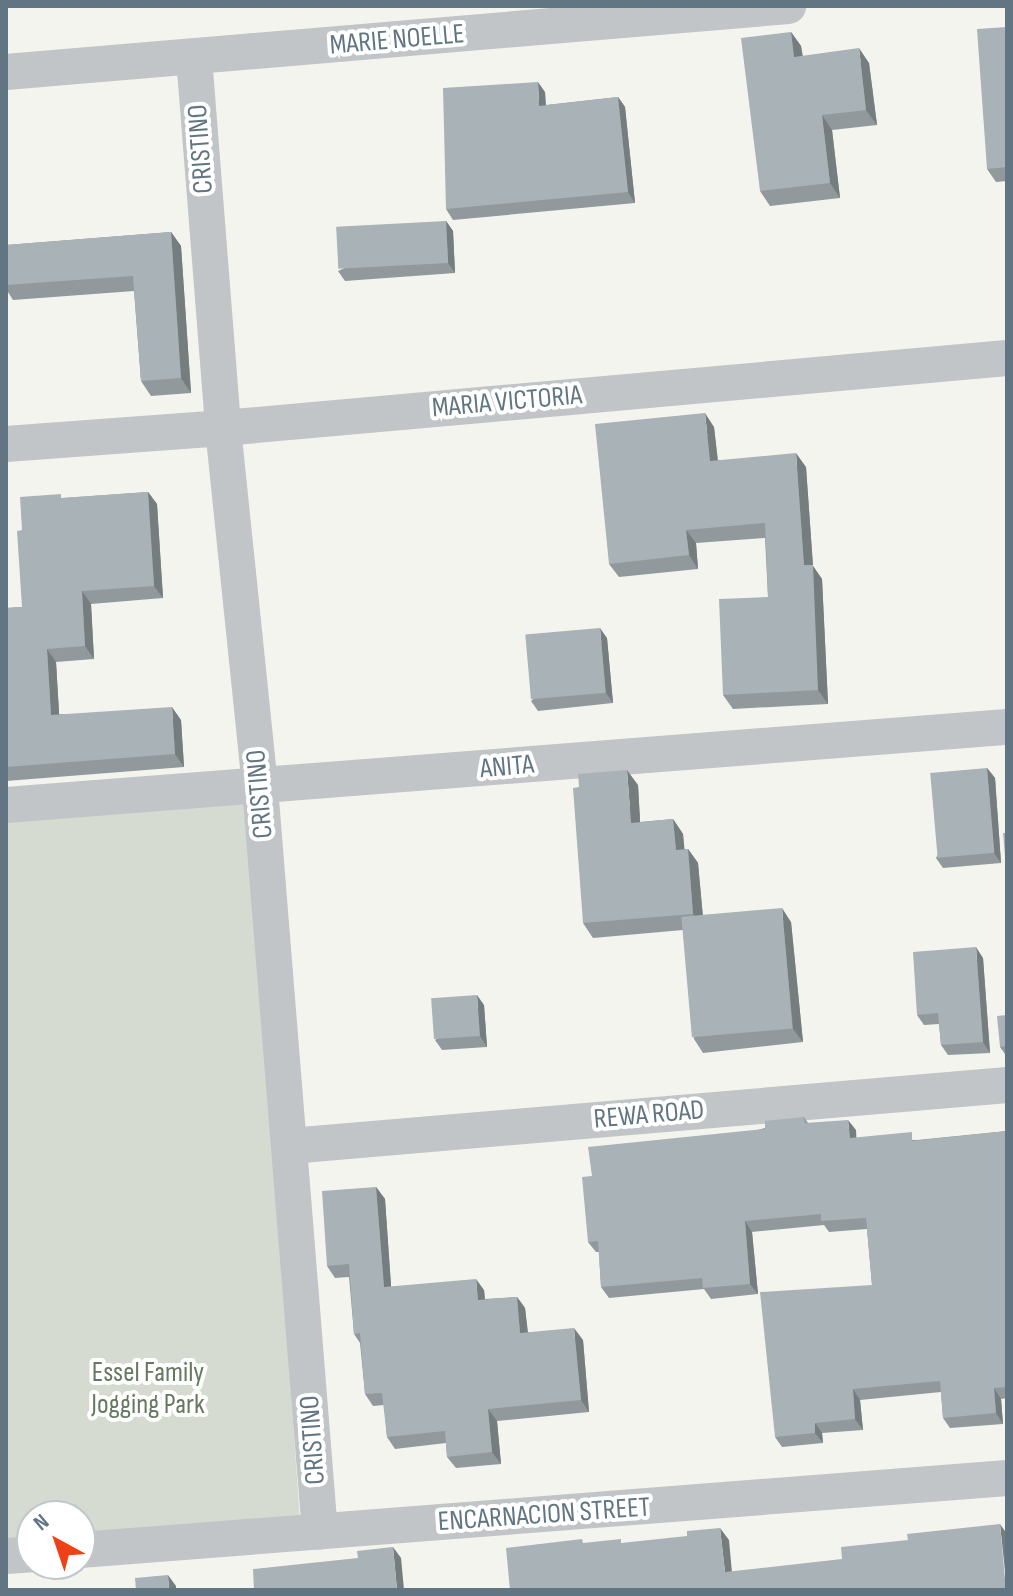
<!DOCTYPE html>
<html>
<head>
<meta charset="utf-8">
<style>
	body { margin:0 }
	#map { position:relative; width:1013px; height:1596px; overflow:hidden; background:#f4f4ef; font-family:"Sofia Sans Condensed",sans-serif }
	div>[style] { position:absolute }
	.green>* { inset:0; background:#d5dbd0 }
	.street>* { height:36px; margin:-18px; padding:0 18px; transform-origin:18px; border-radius:18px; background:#c1c5c8 }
	.wall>* { inset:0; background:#91999d }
	.shaded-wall>* { inset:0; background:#767d7f }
	.building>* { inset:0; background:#a9b2b6; transform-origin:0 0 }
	span { translate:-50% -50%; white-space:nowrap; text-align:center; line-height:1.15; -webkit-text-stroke:8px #fff; paint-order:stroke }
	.street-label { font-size:28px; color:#617582 }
	.park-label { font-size:28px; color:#667960 }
	.frame { position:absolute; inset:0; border:8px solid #617582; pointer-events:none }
	.north { position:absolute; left:16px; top:1500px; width:80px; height:80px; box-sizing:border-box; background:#fff; border:2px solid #c0c8cd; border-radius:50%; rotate:320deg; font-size:22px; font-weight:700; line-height:32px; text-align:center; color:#617582 }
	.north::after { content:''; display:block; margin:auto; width:28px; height:36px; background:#ee4115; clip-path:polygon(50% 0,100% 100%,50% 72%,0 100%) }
</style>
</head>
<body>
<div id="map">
	<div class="green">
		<i style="clip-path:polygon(249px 797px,300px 1521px,80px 1538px,80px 1516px,32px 1516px,32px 1541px,6px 1543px,6px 815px)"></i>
	</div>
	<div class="street">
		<i style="left:194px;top:57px;width:372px;rotate:85.5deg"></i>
		<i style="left:223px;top:428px;width:361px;rotate:84.1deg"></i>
		<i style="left:260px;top:787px;width:747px;rotate:85.4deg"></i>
		<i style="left:6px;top:72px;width:785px;rotate:-4.82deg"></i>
		<i style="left:6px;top:444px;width:218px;rotate:-4.2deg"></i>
		<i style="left:223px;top:428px;width:787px;rotate:-5.1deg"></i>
		<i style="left:6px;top:805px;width:1004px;rotate:-4.46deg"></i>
		<i style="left:290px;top:1146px;width:720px;rotate:-4.86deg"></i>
		<i style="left:80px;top:1550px;width:930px;rotate:-4.44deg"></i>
		<i style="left:6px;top:1556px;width:26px;rotate:-4deg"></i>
	</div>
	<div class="wall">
		<i style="clip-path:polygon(1007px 27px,1007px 181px,996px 182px,987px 169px)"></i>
		<i style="clip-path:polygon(791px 32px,801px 46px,803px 56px,869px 63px,877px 125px,832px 130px,840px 198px,770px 206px,760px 191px)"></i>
		<i style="clip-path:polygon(545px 92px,546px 105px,618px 97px,625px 107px,635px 203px,453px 220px,446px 209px)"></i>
		<i style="clip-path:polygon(446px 221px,453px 231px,455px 273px,345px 281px,338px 271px)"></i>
		<i style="clip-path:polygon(171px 232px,181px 246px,191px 393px,151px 396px,141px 381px,134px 291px,13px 300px,6px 289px,6px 245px)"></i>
		<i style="clip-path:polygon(714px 427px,718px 460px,806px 467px,813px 566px,822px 579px,828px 704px,733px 709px,723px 695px,768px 597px,765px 538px,696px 543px,698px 569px,619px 577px,609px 564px)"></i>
		<i style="clip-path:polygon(148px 492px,157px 504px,163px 598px,91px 604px,94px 659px,56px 662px,59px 714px,181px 720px,184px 767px,6px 781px,6px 608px,22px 607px,22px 530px,64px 498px)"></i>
		<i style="clip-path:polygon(607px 638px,613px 703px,538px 711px,531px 701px)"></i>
		<i style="clip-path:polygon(987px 768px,995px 778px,1001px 863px,943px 868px,936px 858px)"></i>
		<i style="clip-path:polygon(638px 785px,640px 822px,673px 819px,683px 834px,684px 849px,688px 849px,698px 863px,703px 917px,791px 922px,803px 1042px,703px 1053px,694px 1039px,683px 930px,593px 938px,583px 923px)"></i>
		<i style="clip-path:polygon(983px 958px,990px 1053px,948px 1055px,941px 1045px,939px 1024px,924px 1025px,917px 1015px)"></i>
		<i style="clip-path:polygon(484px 1005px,487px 1047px,442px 1050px,435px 1040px)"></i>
		<i style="clip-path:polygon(1007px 1015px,1007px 1057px,1000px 1047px)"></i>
		<i style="clip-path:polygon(804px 1117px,808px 1123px,856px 1130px,856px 1138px,917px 1140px,1007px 1131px,1007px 1398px,1001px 1399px,1003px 1424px,950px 1428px,943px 1418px,941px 1392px,860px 1400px,863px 1430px,822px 1433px,823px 1443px,782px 1447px,775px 1437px,872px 1285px,867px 1229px,829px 1232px,824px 1225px,752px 1232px,758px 1294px,711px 1299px,704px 1289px,609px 1298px,601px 1287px,599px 1252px,596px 1252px,588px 1242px,592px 1176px)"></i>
		<i style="clip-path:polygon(376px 1187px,385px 1199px,391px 1287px,484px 1290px,485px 1299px,517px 1297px,525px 1308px,528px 1332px,583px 1340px,589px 1412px,497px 1421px,501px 1464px,456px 1468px,447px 1457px,446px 1443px,395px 1449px,387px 1437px,384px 1405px,373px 1406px,365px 1394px,360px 1343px,354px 1334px,349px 1277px,335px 1278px,327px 1266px)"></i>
	</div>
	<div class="shaded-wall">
		<i style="clip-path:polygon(791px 32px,801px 46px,804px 71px,794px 57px)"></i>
		<i style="clip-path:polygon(859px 48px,869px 63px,877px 125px,866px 110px)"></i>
		<i style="clip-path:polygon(538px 82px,545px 92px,546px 116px,539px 106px)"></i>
		<i style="clip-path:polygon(618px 97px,625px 107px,635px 203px,628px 192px)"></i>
		<i style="clip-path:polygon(822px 115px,832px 130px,840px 198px,830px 183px)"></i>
		<i style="clip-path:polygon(446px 221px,453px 231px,455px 273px,448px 263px)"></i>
		<i style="clip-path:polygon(171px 232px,181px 246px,191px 393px,181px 378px)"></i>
		<i style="clip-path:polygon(705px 413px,714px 427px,719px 474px,710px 461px)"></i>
		<i style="clip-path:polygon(796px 453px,806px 467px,813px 566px,822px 579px,828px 704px,818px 690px,804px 565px)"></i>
		<i style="clip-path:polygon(148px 492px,157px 504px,163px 598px,154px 586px)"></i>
		<i style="clip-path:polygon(686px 530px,696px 543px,698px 569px,689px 555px)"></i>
		<i style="clip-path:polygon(82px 591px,91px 604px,94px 659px,85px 646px)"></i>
		<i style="clip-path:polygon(600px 628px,607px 638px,613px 703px,606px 693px)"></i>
		<i style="clip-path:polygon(47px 649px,56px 662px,60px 728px,51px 715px)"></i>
		<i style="clip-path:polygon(172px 707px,181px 720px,184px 767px,175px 754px)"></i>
		<i style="clip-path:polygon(987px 768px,995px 778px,1001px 863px,994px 853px)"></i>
		<i style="clip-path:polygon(627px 770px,638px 785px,641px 837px,631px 823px)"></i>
		<i style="clip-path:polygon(673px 819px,683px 834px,686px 864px,676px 850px)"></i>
		<i style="clip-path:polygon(688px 849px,698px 863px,704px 929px,693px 914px)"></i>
		<i style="clip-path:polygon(782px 908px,791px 922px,803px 1042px,793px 1029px)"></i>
		<i style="clip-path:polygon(976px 947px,983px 958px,990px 1053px,983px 1042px)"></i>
		<i style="clip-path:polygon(477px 995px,484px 1005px,487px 1047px,480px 1036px)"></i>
		<i style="clip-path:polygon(848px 1120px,856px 1130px,857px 1149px,850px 1138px)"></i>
		<i style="clip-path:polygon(376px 1187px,385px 1199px,392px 1299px,384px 1287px)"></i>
		<i style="clip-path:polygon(745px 1221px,752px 1232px,758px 1294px,750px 1284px)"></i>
		<i style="clip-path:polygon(476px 1279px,484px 1290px,486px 1312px,478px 1300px)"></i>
		<i style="clip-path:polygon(517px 1297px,525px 1308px,529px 1345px,520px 1333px)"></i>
		<i style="clip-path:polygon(574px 1328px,583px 1340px,589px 1412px,581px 1400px)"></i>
		<i style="clip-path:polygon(994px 1388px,1001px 1399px,1003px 1424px,996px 1413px)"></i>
		<i style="clip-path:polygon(853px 1389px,860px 1400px,863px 1430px,855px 1419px)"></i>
		<i style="clip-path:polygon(488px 1409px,497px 1421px,501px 1464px,492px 1452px)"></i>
		<i style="clip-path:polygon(815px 1423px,822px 1433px,823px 1443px,815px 1433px)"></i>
		<i style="clip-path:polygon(1000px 1524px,1007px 1534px,1007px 1590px)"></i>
		<i style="clip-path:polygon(720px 1528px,729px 1540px,733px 1584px,725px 1572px)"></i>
		<i style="clip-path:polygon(393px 1547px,401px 1558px,404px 1590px,397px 1590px)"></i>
		<i style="clip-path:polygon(168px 1575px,176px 1586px,176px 1590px,169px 1590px)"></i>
	</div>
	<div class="building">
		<i style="clip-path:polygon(1007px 27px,1007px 167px,987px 169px,977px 29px)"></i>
		<i style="clip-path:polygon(791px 32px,794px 57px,859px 48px,866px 110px,822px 115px,830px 183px,760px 191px,741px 38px)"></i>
		<i style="clip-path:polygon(538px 82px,539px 106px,618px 97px,628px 192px,446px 209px,443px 88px)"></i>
		<i style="left:446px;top:221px;width:42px;height:110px;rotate:87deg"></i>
		<i style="clip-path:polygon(171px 232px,181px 378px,141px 381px,133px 276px,6px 285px,6px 245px)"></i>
		<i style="clip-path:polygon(705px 413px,710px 461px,796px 453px,804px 565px,813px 565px,818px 690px,723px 695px,719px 599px,768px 597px,765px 523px,686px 530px,689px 555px,609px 564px,595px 424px)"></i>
		<i style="clip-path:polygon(148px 492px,154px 586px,82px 591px,85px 646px,47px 649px,51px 715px,172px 707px,175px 754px,6px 767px,6px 608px,22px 607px,17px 531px,22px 530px,20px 497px,61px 494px,61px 498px)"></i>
		<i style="left:600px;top:628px;width:65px;height:75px;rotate:85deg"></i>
		<i style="left:987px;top:768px;width:85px;height:57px;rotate:85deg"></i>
		<i style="clip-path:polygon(627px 770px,631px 823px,673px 819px,676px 850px,688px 849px,693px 914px,583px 923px,573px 788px,579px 787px,578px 774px)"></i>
		<i style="clip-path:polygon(1003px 833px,1007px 833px,1007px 880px)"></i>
		<i style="left:782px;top:908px;width:121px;height:101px;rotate:85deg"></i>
		<i style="clip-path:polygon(976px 947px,983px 1042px,941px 1045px,938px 1013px,917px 1015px,913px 952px)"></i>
		<i style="left:477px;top:995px;width:41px;height:46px;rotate:86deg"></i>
		<i style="clip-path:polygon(1007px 1015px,1007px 1046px,1000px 1047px,997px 1016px)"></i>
		<i style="clip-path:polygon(804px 1117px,805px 1123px,848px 1120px,850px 1138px,912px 1132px,912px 1141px,1007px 1131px,1007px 1387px,994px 1388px,996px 1413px,943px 1418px,940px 1381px,853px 1389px,855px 1419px,815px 1423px,815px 1433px,775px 1437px,760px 1292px,872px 1285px,866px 1218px,821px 1221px,821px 1214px,745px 1221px,750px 1284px,703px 1288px,702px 1278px,601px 1287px,598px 1241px,588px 1242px,582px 1177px,592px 1176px,588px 1147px,765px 1129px,765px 1121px)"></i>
		<i style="clip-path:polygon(376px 1187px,384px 1287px,476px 1279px,478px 1300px,517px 1297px,520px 1333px,574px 1328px,581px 1400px,488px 1409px,492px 1452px,447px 1457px,445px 1431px,387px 1437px,382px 1393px,365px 1394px,360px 1333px,354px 1334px,349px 1264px,327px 1266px,322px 1191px)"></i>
		<i style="clip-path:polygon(1000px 1524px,1006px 1590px,510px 1590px,506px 1548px,582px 1539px,583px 1543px,621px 1539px,621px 1543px,687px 1536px,687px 1531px,720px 1528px,725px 1572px,842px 1559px,841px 1547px,908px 1540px,907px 1534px)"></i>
		<i style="clip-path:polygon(393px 1547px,397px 1590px,254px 1590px,253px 1569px,358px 1558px,357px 1551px)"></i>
		<i style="clip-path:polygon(168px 1575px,169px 1590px,136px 1590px,135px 1578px)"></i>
	</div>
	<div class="street-label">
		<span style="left:397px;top:40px;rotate:-5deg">MARIE NOELLE</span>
		<span style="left:201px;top:149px;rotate:-94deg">CRISTINO</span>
		<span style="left:507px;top:402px;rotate:-5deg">MARIA VICTORIA</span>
		<span style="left:507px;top:767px;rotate:-5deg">ANITA</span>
		<span style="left:260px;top:794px;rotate:-95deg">CRISTINO</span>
		<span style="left:649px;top:1115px;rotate:-5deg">REWA ROAD</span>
		<span style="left:313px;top:1440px;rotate:-94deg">CRISTINO</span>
		<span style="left:544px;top:1515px;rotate:-4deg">ENCARNACION STREET</span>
	</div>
	<div class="park-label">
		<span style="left:148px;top:1389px">Essel Family<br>Jogging Park</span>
	</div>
	<div class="frame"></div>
	<div class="north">N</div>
</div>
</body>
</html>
